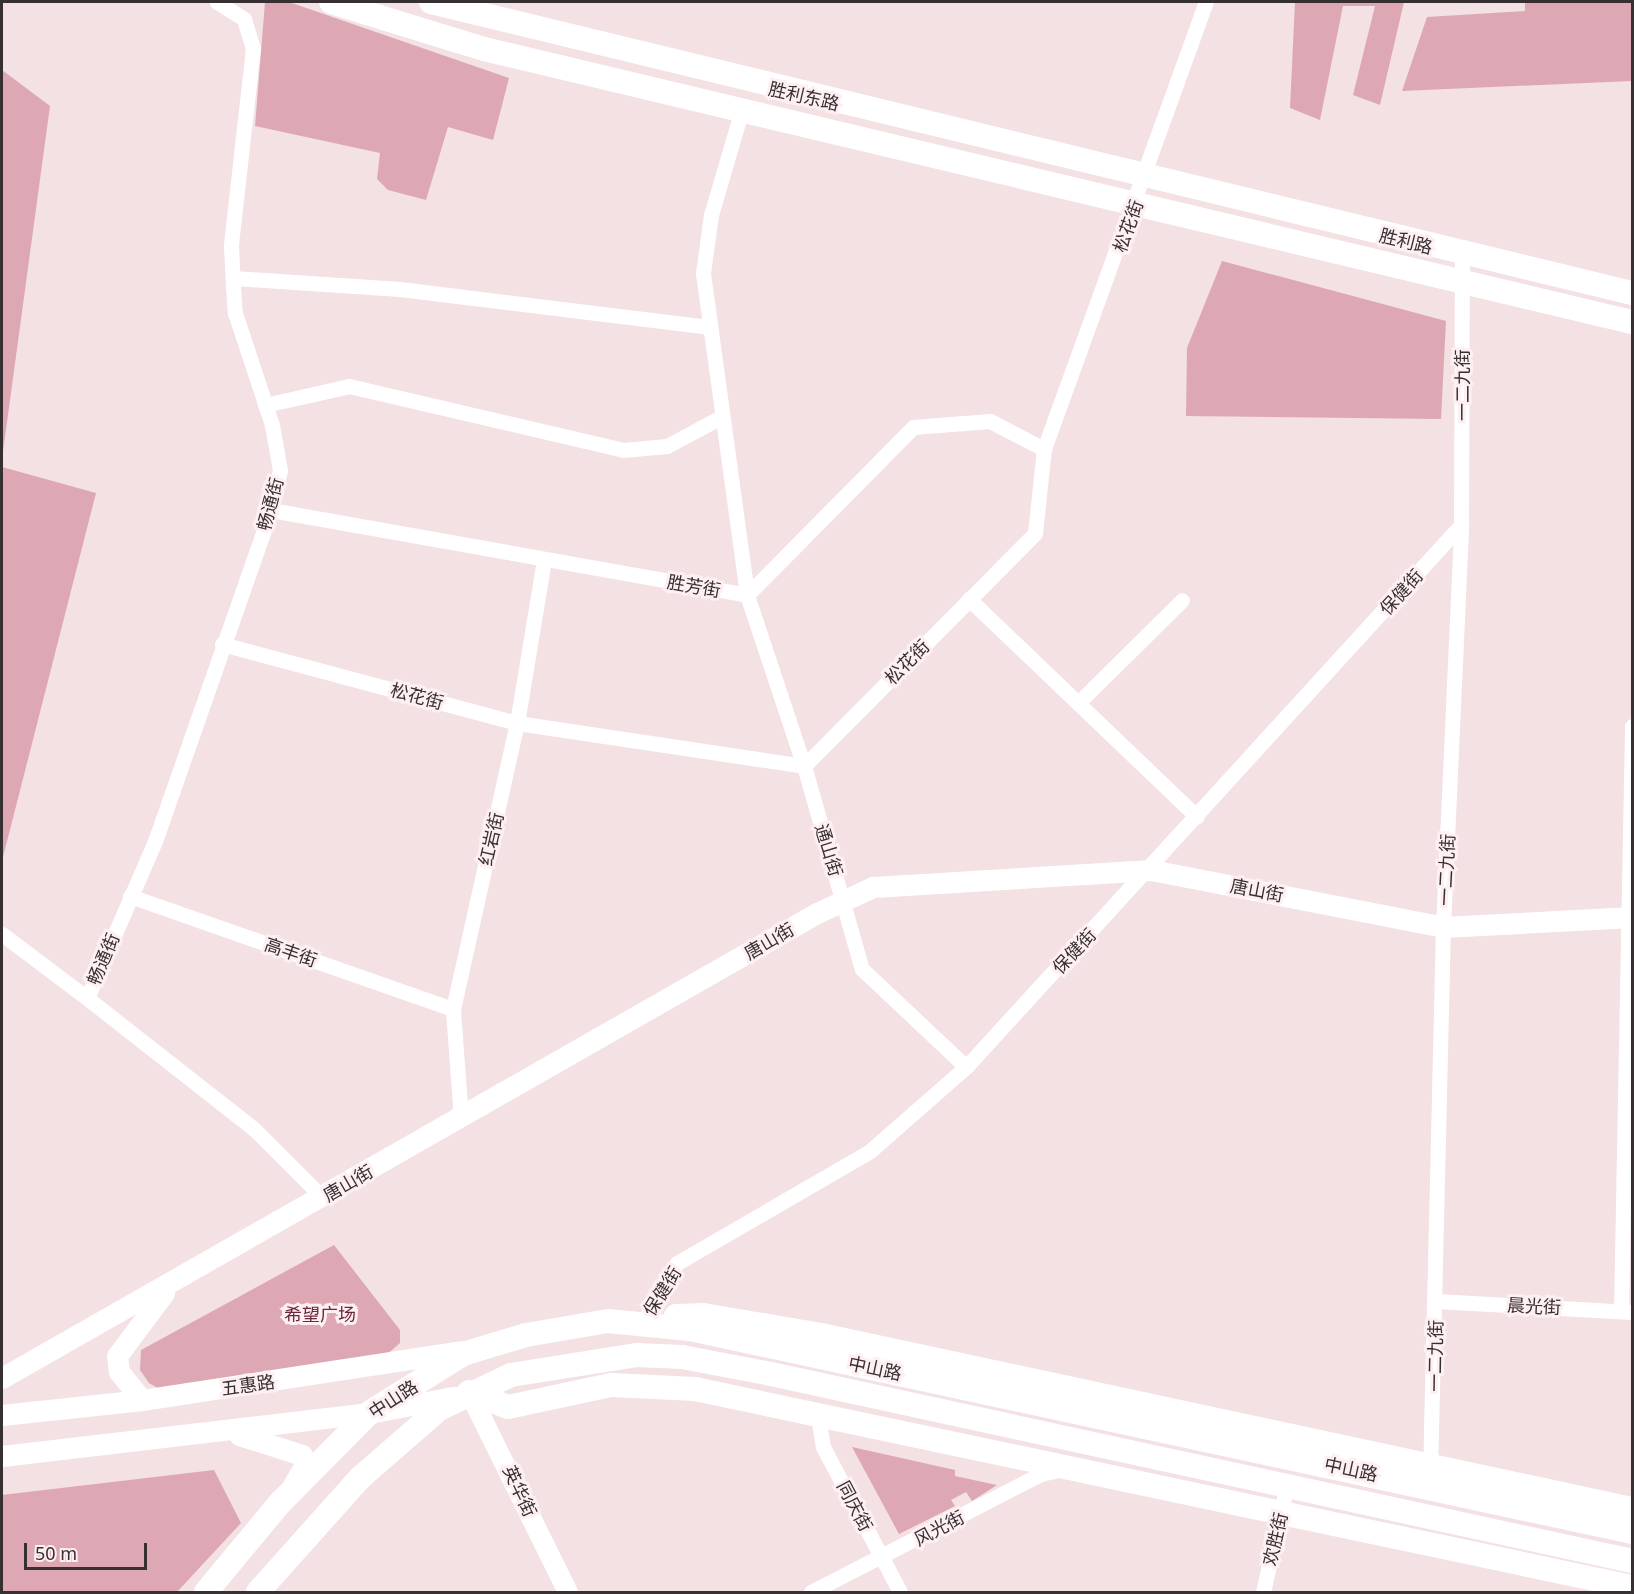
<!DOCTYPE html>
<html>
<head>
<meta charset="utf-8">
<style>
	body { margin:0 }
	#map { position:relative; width:1634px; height:1594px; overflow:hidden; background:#f3e1e4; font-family:"Noto Sans","Noto Sans SC",sans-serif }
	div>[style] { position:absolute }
	.green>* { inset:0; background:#dda8b4 }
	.minor>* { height:15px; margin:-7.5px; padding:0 7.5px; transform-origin:7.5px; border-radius:7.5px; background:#fff }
	.tertiary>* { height:20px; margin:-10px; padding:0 10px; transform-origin:10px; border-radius:10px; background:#fff }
	.secondary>* { height:21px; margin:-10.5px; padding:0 10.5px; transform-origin:10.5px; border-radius:10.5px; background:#fff }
	.primary>* { height:24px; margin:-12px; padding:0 12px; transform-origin:12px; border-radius:12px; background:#fff }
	span { translate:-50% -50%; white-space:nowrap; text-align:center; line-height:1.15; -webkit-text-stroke:6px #feeff2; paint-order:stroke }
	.street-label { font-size:18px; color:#373032 }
	.park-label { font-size:18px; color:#69283b }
	.frame { position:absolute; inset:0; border:3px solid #373032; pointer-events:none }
	.scale { position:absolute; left:24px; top:1543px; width:123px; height:27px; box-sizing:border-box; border:3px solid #373032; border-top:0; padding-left:8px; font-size:18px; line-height:21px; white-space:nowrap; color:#373032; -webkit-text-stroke:4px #feeff2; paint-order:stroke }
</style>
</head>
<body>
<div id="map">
	<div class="green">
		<i style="clip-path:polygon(265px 2px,289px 2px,509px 78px,493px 140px,448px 127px,426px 200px,388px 190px,377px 179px,380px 153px,255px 126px)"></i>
		<i style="clip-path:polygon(1295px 2px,1404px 2px,1380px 105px,1353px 95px,1375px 6px,1343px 6px,1320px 120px,1290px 108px)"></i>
		<i style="clip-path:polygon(1525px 2px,1632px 2px,1632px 81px,1402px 91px,1427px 17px,1525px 11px)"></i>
		<i style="clip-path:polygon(2px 70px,50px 106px,2px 459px)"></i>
		<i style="clip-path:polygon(1222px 261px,1446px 321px,1441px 419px,1186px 416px,1187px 348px)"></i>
		<i style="clip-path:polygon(2px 467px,96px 493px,2px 861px)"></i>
		<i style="clip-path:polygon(334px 1245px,400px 1330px,400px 1343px,384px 1357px,159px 1389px,149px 1383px,140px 1370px,141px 1350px)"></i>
		<i style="clip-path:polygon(852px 1447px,955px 1470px,955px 1476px,997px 1485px,972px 1501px,966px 1492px,951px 1500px,955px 1506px,899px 1534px)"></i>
		<i style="clip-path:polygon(214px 1470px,241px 1523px,177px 1592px,2px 1592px,2px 1495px)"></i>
	</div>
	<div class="minor">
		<i style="left:217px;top:2px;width:32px;rotate:32deg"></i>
		<i style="left:244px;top:19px;width:30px;rotate:73deg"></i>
		<i style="left:253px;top:48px;width:198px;rotate:96.4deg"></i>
		<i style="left:231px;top:245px;width:42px;rotate:87.3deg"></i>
		<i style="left:233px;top:287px;width:26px;rotate:86deg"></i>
		<i style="left:235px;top:313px;width:118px;rotate:71.7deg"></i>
		<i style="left:272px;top:425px;width:46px;rotate:79.9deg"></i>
		<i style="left:280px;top:470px;width:41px;rotate:102.7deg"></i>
		<i style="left:271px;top:510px;width:351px;rotate:109.3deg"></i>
		<i style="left:155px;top:841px;width:171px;rotate:113.4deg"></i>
		<i style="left:87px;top:998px;width:212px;rotate:38.1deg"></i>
		<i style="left:254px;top:1129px;width:98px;rotate:45deg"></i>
		<i style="left:742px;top:109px;width:110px;rotate:106.3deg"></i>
		<i style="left:711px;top:215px;width:59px;rotate:97.9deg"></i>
		<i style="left:703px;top:273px;width:325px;rotate:82.2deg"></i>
		<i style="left:747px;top:595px;width:180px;rotate:71.6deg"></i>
		<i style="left:804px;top:766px;width:211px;rotate:74.1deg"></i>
		<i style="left:862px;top:969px;width:143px;rotate:43.3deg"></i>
		<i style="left:234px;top:278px;width:166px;rotate:3.8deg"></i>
		<i style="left:400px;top:289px;width:311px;rotate:7deg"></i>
		<i style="left:265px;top:405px;width:86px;rotate:-12.7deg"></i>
		<i style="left:349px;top:386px;width:281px;rotate:13.1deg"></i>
		<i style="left:623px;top:450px;width:44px;rotate:-5.2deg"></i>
		<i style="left:667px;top:446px;width:61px;rotate:-28.2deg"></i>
		<i style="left:271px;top:510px;width:484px;rotate:10.1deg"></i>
		<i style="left:747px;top:595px;width:236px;rotate:-45.3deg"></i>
		<i style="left:913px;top:427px;width:77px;rotate:-4.5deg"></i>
		<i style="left:990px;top:421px;width:61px;rotate:27.4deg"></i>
		<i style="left:969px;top:599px;width:315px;rotate:43.7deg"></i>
		<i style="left:222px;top:644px;width:305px;rotate:15deg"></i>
		<i style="left:517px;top:723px;width:290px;rotate:8.5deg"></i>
		<i style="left:804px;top:766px;width:328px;rotate:-45.2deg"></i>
		<i style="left:1035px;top:533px;width:84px;rotate:-83.9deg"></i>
		<i style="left:1044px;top:449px;width:475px;rotate:-70.1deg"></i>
		<i style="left:1078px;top:703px;width:146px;rotate:-44.7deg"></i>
		<i style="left:130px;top:896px;width:342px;rotate:19.3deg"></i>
		<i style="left:2px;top:934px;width:106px;rotate:37deg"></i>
		<i style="left:461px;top:1119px;width:110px;rotate:-94.2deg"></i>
		<i style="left:453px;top:1009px;width:293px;rotate:-77.4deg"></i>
		<i style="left:517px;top:723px;width:165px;rotate:-80.6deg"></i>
		<i style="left:1436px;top:1301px;width:196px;rotate:3.2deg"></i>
		<i style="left:1621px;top:1311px;width:585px;rotate:-88.92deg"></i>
		<i style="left:644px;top:1321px;width:67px;rotate:-60.4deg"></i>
		<i style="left:677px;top:1263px;width:223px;rotate:-30.1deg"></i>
		<i style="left:870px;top:1151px;width:128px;rotate:-41.2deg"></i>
		<i style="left:966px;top:1067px;width:734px;rotate:-47.6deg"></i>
		<i style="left:818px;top:1416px;width:31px;rotate:81deg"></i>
		<i style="left:823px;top:1447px;width:164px;rotate:62deg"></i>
		<i style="left:1430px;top:1474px;width:547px;rotate:-88.64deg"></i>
		<i style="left:1443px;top:927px;width:402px;rotate:-87.4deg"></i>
		<i style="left:1461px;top:525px;width:271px;rotate:-89.8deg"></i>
		<i style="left:811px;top:1592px;width:259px;rotate:-27.2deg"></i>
		<i style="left:1041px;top:1474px;width:18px;rotate:-13deg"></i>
		<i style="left:1263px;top:1592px;width:110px;rotate:-77.4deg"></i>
	</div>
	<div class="tertiary">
		<i style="left:469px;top:1392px;width:223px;rotate:63.7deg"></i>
	</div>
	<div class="secondary">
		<i style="left:2px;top:1378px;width:938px;rotate:-29.71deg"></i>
		<i style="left:817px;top:913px;width:62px;rotate:-24.9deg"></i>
		<i style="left:873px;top:887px;width:279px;rotate:-3.5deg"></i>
		<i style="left:1151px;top:870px;width:298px;rotate:11deg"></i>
		<i style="left:1443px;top:927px;width:189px;rotate:-3deg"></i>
		<i style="left:142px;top:1400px;width:36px;rotate:-129deg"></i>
		<i style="left:119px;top:1372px;width:16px;rotate:-97deg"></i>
		<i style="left:117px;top:1356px;width:79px;rotate:-53.3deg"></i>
		<i style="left:2px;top:1415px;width:141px;rotate:-6.1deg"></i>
		<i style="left:142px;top:1400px;width:323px;rotate:-8.7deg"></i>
		<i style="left:239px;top:1435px;width:66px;rotate:17.6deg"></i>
		<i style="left:302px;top:1455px;width:10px;rotate:73deg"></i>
		<i style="left:305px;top:1465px;width:23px;rotate:121deg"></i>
		<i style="left:2px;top:1456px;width:370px;rotate:-6.7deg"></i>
		<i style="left:369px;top:1413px;width:86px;rotate:-10.8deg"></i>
	</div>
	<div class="primary">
		<i style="left:331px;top:2px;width:160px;rotate:17.1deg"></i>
		<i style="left:484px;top:49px;width:1180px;rotate:13.38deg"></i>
		<i style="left:431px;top:2px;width:1236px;rotate:13.62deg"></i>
		<i style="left:676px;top:1316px;width:27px;rotate:-2deg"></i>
		<i style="left:703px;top:1315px;width:120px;rotate:9.6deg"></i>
		<i style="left:821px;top:1335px;width:829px;rotate:12.11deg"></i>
		<i style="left:469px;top:1392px;width:42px;rotate:21deg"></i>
		<i style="left:508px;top:1407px;width:105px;rotate:-12.1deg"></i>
		<i style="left:611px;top:1385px;width:84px;rotate:2.7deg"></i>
		<i style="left:695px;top:1389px;width:958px;rotate:11.93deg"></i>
		<i style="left:206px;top:1592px;width:116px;rotate:-50.3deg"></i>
		<i style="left:280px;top:1503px;width:127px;rotate:-45.3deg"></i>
		<i style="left:369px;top:1413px;width:111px;rotate:-32.1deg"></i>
		<i style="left:463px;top:1354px;width:66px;rotate:-16.8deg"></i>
		<i style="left:526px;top:1335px;width:83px;rotate:-9.7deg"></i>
		<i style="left:608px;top:1321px;width:82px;rotate:5.6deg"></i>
		<i style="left:690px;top:1329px;width:964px;rotate:12.16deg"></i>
		<i style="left:258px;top:1592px;width:153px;rotate:-48.2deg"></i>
		<i style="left:360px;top:1478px;width:105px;rotate:-41.1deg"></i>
		<i style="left:439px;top:1409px;width:80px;rotate:-25.3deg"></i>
		<i style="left:511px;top:1375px;width:128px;rotate:-9deg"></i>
		<i style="left:637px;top:1355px;width:45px;rotate:2.5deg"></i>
		<i style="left:682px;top:1357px;width:91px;rotate:10.8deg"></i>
		<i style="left:771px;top:1374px;width:881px;rotate:12.25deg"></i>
	</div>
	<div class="street-label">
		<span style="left:804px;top:96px;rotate:13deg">胜利东路</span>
		<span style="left:1128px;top:226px;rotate:-70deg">松花街</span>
		<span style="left:1406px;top:241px;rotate:14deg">胜利路</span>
		<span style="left:1462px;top:385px;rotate:-90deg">一二九街</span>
		<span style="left:270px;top:504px;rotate:-75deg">畅通街</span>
		<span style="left:694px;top:586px;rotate:10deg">胜芳街</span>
		<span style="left:1401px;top:592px;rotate:-48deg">保健街</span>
		<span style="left:907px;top:662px;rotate:-45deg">松花街</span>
		<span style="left:417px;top:696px;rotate:15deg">松花街</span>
		<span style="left:491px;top:839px;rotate:-77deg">红岩街</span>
		<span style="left:829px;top:850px;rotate:73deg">通山街</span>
		<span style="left:1446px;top:870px;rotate:-87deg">一二九街</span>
		<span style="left:1257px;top:890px;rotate:11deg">唐山街</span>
		<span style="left:769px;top:941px;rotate:-30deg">唐山街</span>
		<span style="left:1074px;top:951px;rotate:-47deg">保健街</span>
		<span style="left:291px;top:952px;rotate:19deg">高丰街</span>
		<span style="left:103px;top:959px;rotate:-67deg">畅通街</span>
		<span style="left:348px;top:1183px;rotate:-30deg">唐山街</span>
		<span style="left:662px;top:1291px;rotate:-58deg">保健街</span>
		<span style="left:1534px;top:1306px;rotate:3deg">晨光街</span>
		<span style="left:1435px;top:1356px;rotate:-89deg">一二九街</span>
		<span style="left:875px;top:1368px;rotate:12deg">中山路</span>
		<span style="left:248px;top:1385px;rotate:-8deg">五惠路</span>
		<span style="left:393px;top:1399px;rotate:-33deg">中山路</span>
		<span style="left:1351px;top:1469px;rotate:12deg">中山路</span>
		<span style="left:520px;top:1491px;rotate:65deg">英华街</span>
		<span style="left:855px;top:1506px;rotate:62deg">同庆街</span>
		<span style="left:939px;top:1528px;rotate:-28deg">风光街</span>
		<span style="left:1275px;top:1539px;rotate:-77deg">欢胜街</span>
	</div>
	<div class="park-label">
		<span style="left:320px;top:1314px">希望广场</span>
	</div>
	<div class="frame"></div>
	<div class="scale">50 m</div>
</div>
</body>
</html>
